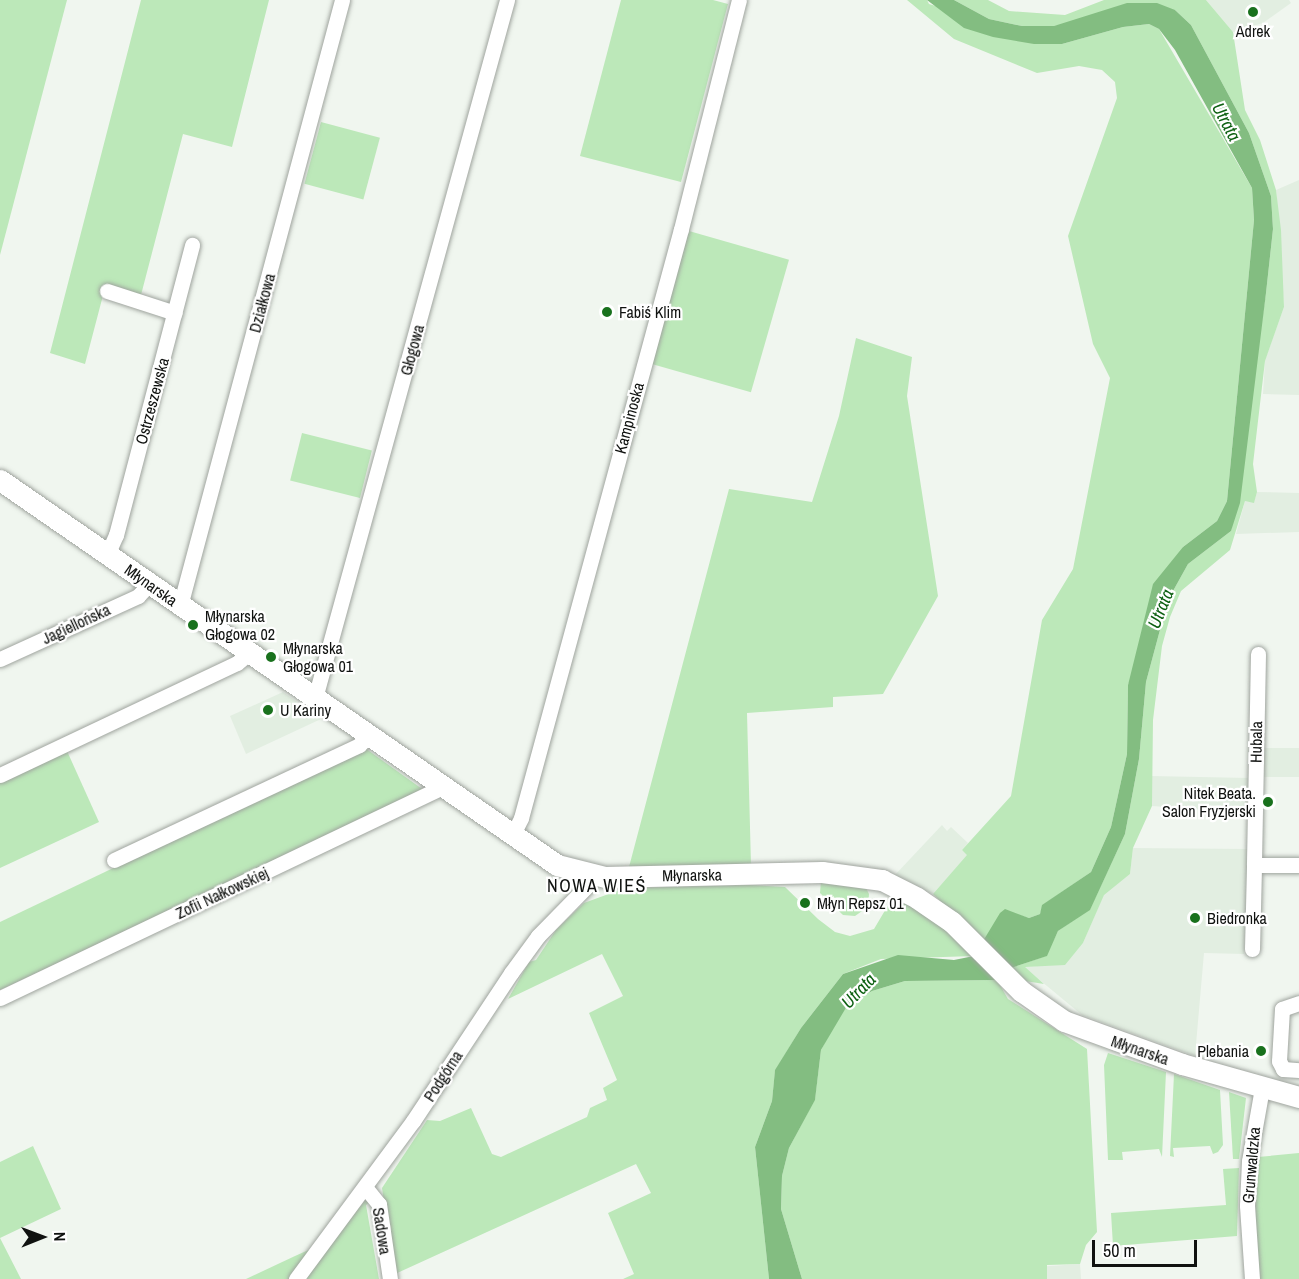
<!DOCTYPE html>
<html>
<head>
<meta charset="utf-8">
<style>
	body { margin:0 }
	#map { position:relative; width:1299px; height:1279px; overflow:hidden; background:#f0f6ef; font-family:"Archivo Narrow",sans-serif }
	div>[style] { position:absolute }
	.built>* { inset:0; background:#e2eee1; transform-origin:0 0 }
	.green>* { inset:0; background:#bce8b9; transform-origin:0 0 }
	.water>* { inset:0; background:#83bd81 }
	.roads { filter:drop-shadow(0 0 2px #9fa49e) drop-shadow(0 0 2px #9fa49e) }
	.street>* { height:15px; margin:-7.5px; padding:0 7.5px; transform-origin:7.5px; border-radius:7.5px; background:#fff }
	.secondary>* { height:21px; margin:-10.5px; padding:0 10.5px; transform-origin:10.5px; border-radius:10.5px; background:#fff }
	.dots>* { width:16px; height:16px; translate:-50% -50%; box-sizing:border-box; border:3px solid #fff; border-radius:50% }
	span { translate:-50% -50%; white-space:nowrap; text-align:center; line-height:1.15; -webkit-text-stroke:4.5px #fff; paint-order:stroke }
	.poi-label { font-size:16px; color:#101210 }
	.left { translate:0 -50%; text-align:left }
	.right { translate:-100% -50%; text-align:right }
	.street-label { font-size:16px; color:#101210 }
	.water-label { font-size:18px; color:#0e6113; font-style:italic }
	.neighbourhood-label { font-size:18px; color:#101210; letter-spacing:1.5px }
	.north { position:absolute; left:12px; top:1207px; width:60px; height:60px; -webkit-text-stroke:4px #fff; paint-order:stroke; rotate:89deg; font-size:16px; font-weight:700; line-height:24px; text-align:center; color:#101210 }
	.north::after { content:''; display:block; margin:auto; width:21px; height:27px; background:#101210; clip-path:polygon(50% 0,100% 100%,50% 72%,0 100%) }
	.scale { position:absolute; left:1092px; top:1240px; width:105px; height:27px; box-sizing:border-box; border:3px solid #101210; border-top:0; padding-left:8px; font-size:18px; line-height:21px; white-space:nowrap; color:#101210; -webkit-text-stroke:4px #fff; paint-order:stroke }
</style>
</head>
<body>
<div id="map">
	<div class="built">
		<i style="clip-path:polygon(1206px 0,1289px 0,1291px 3px,1263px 23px,1233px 32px)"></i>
		<i style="clip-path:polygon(1299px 180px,1299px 395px,1263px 394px,1265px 360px,1284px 307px,1276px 190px)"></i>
		<i style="clip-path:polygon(1257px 492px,1299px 493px,1299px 532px,1236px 534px,1245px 501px,1254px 502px)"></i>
		<i style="clip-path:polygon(283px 692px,321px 719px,246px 754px,230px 716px)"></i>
		<i style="left:1299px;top:748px;width:29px;height:38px;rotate:90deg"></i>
		<i style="clip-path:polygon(1151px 776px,1249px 778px,1248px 813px,1152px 806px)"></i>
		<i style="clip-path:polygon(942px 825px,947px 831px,951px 827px,968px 843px,962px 850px,968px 855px,933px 894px,894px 876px)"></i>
		<i style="clip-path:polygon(1133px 848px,1248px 849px,1244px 954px,1204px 953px,1195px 1056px,1082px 1015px,1024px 967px,1065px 964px,1083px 943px,1104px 894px,1130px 874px)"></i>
		<i style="left:1080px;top:1264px;width:15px;height:34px;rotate:86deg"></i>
	</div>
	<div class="green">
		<i style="clip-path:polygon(0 0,67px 0,0 255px)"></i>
		<i style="clip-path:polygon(141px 0,269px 0,232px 147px,183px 134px,141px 295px,106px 284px,85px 364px,50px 353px)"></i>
		<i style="clip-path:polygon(621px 0,713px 0,728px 4px,681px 182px,580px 156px)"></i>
		<i style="clip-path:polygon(907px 0,927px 0,929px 4px,1062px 44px,1123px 27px,1149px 24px,1159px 29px,1252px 188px,1254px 220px,1227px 501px,1217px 521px,1183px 547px,1128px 685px,1127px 754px,1111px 827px,1091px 872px,1043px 905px,1040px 914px,1029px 918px,1019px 915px,982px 942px,933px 894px,967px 855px,962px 850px,1011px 796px,1042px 620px,1073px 569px,1110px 378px,1093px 344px,1068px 236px,1117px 98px,1115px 82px,1102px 70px,1079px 66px,1037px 73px,954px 39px)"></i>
		<i style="clip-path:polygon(954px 0,988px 0,1009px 11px,1065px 15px,1104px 0,1206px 0,1233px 32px,1245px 110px,1260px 140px,1276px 190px,1281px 230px,1284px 307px,1265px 361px,1253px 464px,1257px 492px,1254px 503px,1245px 501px,1230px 550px,1181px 591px,1170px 617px,1162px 646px,1153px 720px,1152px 806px,1133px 848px,1130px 874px,1104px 895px,1083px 943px,1065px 965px,1025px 967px,1044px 984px,1025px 981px,1008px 969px,1046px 956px,1058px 931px,1090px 909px,1125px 834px,1139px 759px,1146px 682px,1168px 600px,1188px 564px,1231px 531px,1266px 293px,1273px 229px,1271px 196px,1249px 133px,1191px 25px,1175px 10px,1054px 26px,1022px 26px,989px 19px)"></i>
		<i style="left:321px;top:122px;width:61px;height:64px;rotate:15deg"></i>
		<i style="left:689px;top:231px;width:104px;height:138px;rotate:16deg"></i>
		<i style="clip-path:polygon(856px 338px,912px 357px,907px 396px,938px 596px,883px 694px,833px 697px,833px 707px,747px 713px,751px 865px,629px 867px,729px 489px,812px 502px,839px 416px)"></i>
		<i style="left:302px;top:433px;width:72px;height:49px;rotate:14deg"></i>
		<i style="clip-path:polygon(365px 748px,425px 791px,0 990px,0 922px)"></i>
		<i style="clip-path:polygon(67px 751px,99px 822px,0 868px,0 783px)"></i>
		<i style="clip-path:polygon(821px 881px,866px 888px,869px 894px,868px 907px,855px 916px,843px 915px,820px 893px)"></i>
		<i style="clip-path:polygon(749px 885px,785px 887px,818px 919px,835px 932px,850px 936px,874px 929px,890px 902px,912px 905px,934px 919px,974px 956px,881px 959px,843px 974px,801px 1028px,775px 1071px,772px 1101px,755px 1147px,769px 1279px,623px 1279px,634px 1274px,608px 1213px,651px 1193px,636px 1164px,395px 1274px,382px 1188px,427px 1120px,440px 1121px,471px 1108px,492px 1154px,501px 1157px,587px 1117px,590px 1108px,607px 1100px,603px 1088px,617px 1080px,589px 1013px,623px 996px,602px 954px,508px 999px,529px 962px,536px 960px,556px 930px,584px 903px,625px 888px)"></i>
		<i style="clip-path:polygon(997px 980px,1008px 999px,1087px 1049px,1097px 1232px,1086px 1245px,1080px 1264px,1047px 1265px,1047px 1279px,802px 1279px,781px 1209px,782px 1176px,789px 1148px,815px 1099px,821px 1050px,838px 1018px,847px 1006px,872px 991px,905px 981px)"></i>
		<i style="clip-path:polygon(1108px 1053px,1166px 1072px,1162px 1157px,1159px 1149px,1122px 1152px,1123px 1160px,1108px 1160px,1104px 1065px)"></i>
		<i style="clip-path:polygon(1174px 1074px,1220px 1090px,1223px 1145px,1218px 1152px,1213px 1154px,1210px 1146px,1173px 1148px,1174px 1157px,1170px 1156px)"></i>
		<i style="clip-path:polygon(1229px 1092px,1246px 1098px,1239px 1159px,1233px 1159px)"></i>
		<i style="clip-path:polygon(33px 1146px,61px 1209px,0 1238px,21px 1279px,0 1279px,0 1162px)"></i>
		<i style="clip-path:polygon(1299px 1153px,1299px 1279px,1259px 1279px,1255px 1217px,1258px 1157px)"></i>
		<i style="clip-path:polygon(1239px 1168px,1237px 1236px,1113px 1246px,1111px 1213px,1226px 1205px,1223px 1169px)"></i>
		<i style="clip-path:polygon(366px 1199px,372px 1200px,366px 1205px,379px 1279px,304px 1279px)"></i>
		<i style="clip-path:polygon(315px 1247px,290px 1279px,246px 1279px,295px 1256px)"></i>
	</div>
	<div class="water">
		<i style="clip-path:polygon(927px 0,954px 0,989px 19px,1022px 26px,1054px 26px,1127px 3px,1157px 3px,1175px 10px,1191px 25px,1249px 133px,1271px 196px,1273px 229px,1266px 293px,1240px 503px,1231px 531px,1188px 564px,1168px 600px,1146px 682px,1139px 759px,1125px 834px,1090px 910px,1058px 931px,1047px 956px,1008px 969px,997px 980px,905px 981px,872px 991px,847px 1006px,821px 1050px,815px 1100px,789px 1148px,782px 1176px,781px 1209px,802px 1279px,769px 1279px,755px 1147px,772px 1101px,775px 1070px,801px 1028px,843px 974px,898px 955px,954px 960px,974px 956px,1000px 913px,1005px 909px,1029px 918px,1040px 914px,1042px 905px,1091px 872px,1111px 827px,1127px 754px,1128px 685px,1153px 584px,1183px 547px,1217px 521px,1227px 501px,1254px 220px,1252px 188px,1175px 50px,1159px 29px,1149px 24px,1123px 27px,1062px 44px,1034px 44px,993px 37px,964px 28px)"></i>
	</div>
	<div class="roads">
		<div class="street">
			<i style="left:107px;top:291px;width:71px;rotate:17.9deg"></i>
			<i style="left:107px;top:555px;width:22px;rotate:-66deg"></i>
			<i style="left:116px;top:535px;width:300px;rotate:-75.3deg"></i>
			<i style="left:180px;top:606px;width:627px;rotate:-75.03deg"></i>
			<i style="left:1258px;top:654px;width:211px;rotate:91.1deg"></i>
			<i style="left:1254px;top:865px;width:45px"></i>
			<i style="left:0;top:659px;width:152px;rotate:-24.5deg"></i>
			<i style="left:138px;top:596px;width:16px;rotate:-47deg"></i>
			<i style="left:315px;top:698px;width:724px;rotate:-74.62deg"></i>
			<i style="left:0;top:775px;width:262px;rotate:-25.3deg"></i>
			<i style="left:237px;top:663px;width:16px;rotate:-40deg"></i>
			<i style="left:513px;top:834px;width:18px;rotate:-63deg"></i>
			<i style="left:521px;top:818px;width:610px;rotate:-74.8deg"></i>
			<i style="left:681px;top:229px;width:236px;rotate:-75.8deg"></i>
			<i style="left:114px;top:860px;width:271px;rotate:-25.1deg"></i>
			<i style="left:359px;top:745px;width:13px;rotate:-42deg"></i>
			<i style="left:1252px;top:949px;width:84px;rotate:-88.6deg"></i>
			<i style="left:0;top:998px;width:491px;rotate:-25.5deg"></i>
			<i style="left:1299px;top:1003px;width:18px;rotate:161deg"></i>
			<i style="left:1282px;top:1009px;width:52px;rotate:93.3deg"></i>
			<i style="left:1279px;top:1061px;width:9px;rotate:63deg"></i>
			<i style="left:1283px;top:1069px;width:16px;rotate:4deg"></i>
			<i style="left:365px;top:1187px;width:22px;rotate:51deg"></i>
			<i style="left:379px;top:1204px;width:76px;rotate:81.7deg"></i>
			<i style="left:296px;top:1279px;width:197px;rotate:-53.5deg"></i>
			<i style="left:413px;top:1121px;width:178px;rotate:-56.5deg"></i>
			<i style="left:511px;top:973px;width:46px;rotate:-53.9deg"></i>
			<i style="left:538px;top:936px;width:70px;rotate:-45.6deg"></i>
			<i style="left:587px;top:886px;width:10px;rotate:-73deg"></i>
			<i style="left:1252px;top:1279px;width:74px;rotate:-93.9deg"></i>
			<i style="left:1247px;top:1205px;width:44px;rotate:-87.4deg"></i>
			<i style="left:1249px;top:1161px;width:74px;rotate:-79.9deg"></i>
		</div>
		<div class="secondary">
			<i style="left:0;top:480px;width:677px;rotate:34.65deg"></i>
			<i style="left:557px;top:865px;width:49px;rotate:14deg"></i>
			<i style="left:605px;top:877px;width:217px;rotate:-1.3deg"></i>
			<i style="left:822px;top:872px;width:61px;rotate:7.6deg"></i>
			<i style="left:882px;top:880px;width:39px;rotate:27deg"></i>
			<i style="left:917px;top:898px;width:42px;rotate:34.4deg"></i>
			<i style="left:952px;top:922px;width:98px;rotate:45deg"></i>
			<i style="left:1021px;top:991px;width:52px;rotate:34.9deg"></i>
			<i style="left:1064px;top:1021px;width:126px;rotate:20deg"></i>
			<i style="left:1182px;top:1064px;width:122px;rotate:15.8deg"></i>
		</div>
	</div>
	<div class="dots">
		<i style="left:1253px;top:12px;background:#19711d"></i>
		<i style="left:607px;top:312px;background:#19711d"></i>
		<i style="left:193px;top:625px;background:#19711d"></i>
		<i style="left:271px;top:657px;background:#19711d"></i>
		<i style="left:268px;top:710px;background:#19711d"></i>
		<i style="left:1268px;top:802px;background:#19711d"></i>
		<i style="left:805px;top:903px;background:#19711d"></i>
		<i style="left:1195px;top:918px;background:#19711d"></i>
		<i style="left:1261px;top:1051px;background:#19711d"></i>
	</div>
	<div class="poi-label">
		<span style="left:1253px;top:31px">Adrek</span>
		<span class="left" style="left:619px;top:312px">Fabiś Klim</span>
		<span class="left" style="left:205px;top:625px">Młynarska<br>Głogowa 02</span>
		<span class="left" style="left:283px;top:657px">Młynarska<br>Głogowa 01</span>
		<span class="left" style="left:280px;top:710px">U Kariny</span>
		<span class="right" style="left:1256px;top:802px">Nitek Beata.<br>Salon Fryzjerski</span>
		<span class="left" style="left:817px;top:903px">Młyn Repsz 01</span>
		<span class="left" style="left:1207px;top:918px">Biedronka</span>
		<span class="right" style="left:1249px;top:1051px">Plebania</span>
	</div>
	<div class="street-label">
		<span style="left:262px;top:303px;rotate:-75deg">Działkowa</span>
		<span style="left:412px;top:350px;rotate:-75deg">Głogowa</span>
		<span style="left:152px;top:401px;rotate:-75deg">Ostrzeszewska</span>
		<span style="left:629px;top:418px;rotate:-75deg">Kampinoska</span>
		<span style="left:151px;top:585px;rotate:35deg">Młynarska</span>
		<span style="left:76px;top:624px;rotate:-25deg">Jagiellońska</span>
		<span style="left:1256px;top:742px;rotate:-89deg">Hubala</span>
		<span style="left:692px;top:875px;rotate:-1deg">Młynarska</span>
		<span style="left:222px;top:893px;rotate:-25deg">Zofii Nałkowskiej</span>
		<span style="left:1140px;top:1050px;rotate:19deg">Młynarska</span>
		<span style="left:443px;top:1076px;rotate:-57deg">Podgórna</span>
		<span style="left:1251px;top:1165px;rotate:-85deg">Grunwaldzka</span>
		<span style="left:382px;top:1231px;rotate:81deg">Sadowa</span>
	</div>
	<div class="water-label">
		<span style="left:1226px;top:122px;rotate:62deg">Utrata</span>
		<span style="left:1161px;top:609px;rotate:-68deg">Utrata</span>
		<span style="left:859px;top:991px;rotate:-46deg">Utrata</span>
	</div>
	<div class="neighbourhood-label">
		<span style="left:597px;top:886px">NOWA WIEŚ</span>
	</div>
	<div class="north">N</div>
	<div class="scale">50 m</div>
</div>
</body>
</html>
